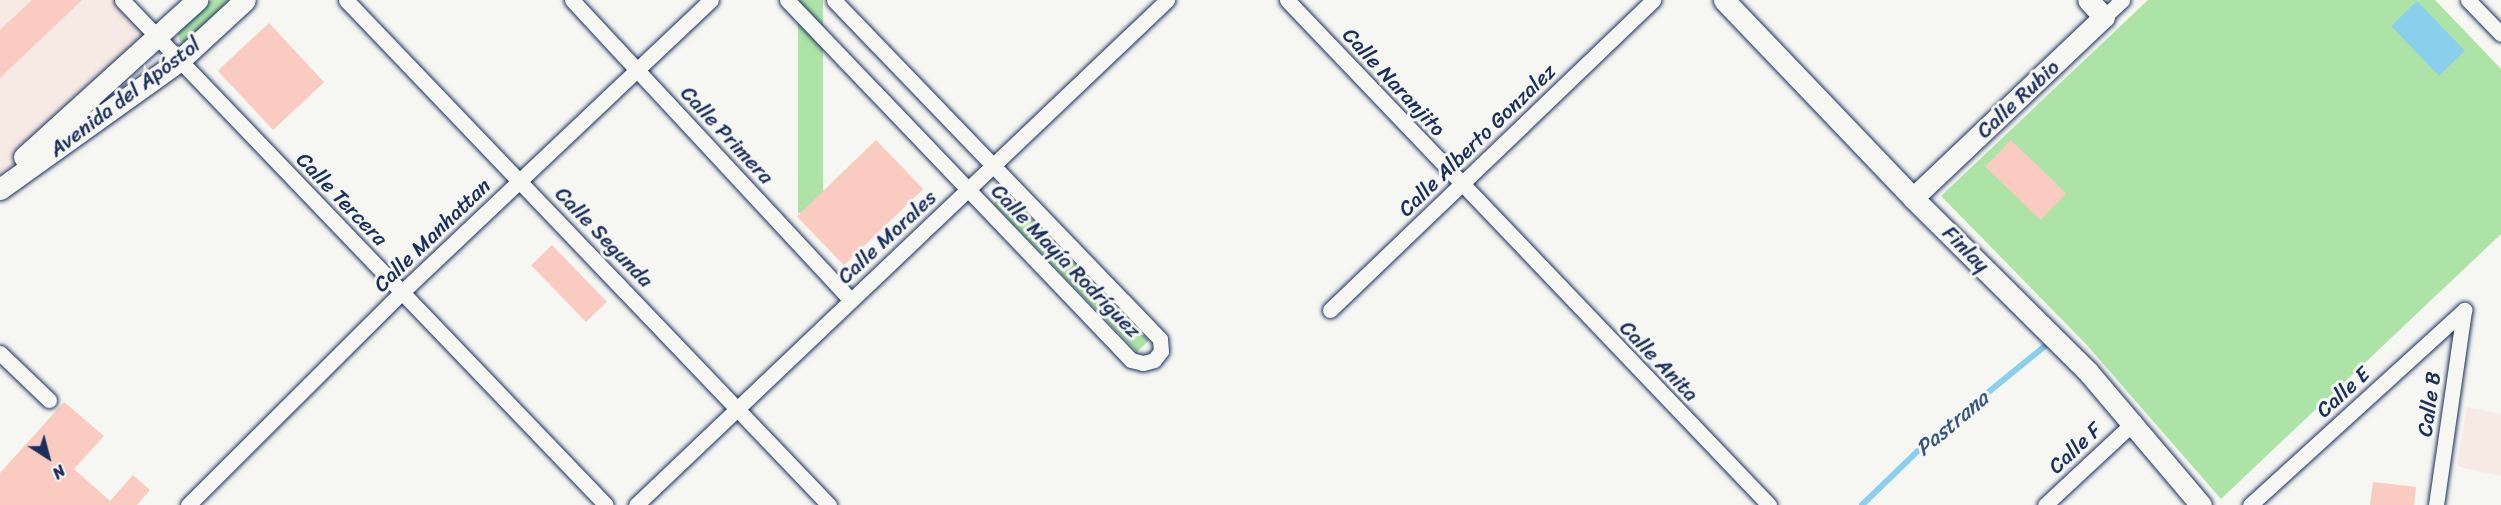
<!DOCTYPE html>
<html>
<head>
<meta charset="utf-8">
<style>
	body { margin:0 }
	#map { position:relative; width:2501px; height:505px; overflow:hidden; background:#f6f6f2; font-family:Sriracha,sans-serif }
	div>[style] { position:absolute }
	.built>* { inset:0; background:#f7e9e3 }
	.green>* { inset:0; background:#ade3a6; transform-origin:0 0 }
	.water>* { inset:0; background:#8acfeb; transform-origin:0 0 }
	.stream>* { height:6px; margin:-3px; padding:0 3px; transform-origin:3px; border-radius:3px; background:#8acfeb }
	.building>* { inset:0; background:#facbc0; transform-origin:0 0 }
	.roads { filter:drop-shadow(0 0 2px #1b2f5e) drop-shadow(0 0 2px #1b2f5e) }
	.street>* { height:15px; margin:-7.5px; padding:0 7.5px; transform-origin:7.5px; border-radius:7.5px; background:#f6f6f2 }
	.secondary>* { height:21px; margin:-10.5px; padding:0 10.5px; transform-origin:10.5px; border-radius:10.5px; background:#f6f6f2 }
	span { translate:-50% -50%; white-space:nowrap; text-align:center; line-height:1.15; -webkit-text-stroke:6px #f6f6f2; paint-order:stroke }
	.street-label { font-size:21px; color:#1b2f5e }
	.water-label { font-size:22px; color:#375781; font-style:italic }
	.north { position:absolute; left:18px; top:427px; width:60px; height:60px; -webkit-text-stroke:4px #f6f6f2; paint-order:stroke; rotate:144deg; font-size:16px; font-weight:700; line-height:24px; text-align:center; color:#1b2f5e }
	.north::after { content:''; display:block; margin:auto; width:21px; height:27px; background:#1b2f5e; clip-path:polygon(50% 0,100% 100%,50% 72%,0 100%) }
</style>
</head>
<body>
<div id="map">
	<div class="built">
		<i style="clip-path:polygon(0 0,122px 0,157px 37px,0 175px)"></i>
		<i style="clip-path:polygon(2467px 407px,2501px 414px,2501px 476px,2457px 466px)"></i>
	</div>
	<div class="green">
		<i style="clip-path:polygon(212px 0,231px 0,184px 43px,180px 41px,178px 32px)"></i>
		<i style="left:798px;top:0;width:25px;height:213px"></i>
		<i style="clip-path:polygon(2148px 0,2435px 0,2501px 69px,2501px 234px,2221px 499px,2085px 343px,1941px 196px)"></i>
		<i style="left:1006px;top:192px;width:206px;height:17px;rotate:46deg"></i>
	</div>
	<div class="water">
		<i style="left:2417px;top:1px;width:69px;height:36px;rotate:46deg"></i>
	</div>
	<div class="stream">
		<i style="left:1862px;top:505px;width:89px;rotate:-44.1deg"></i>
		<i style="left:1926px;top:443px;width:155px;rotate:-39.2deg"></i>
	</div>
	<div class="building">
		<i style="clip-path:polygon(32px 0,82px 0,0 78px,0 30px)"></i>
		<i style="left:269px;top:23px;width:81px;height:70px;rotate:47deg"></i>
		<i style="left:876px;top:140px;width:68px;height:110px;rotate:46deg"></i>
		<i style="left:2011px;top:140px;width:77px;height:37px;rotate:44deg"></i>
		<i style="left:552px;top:245px;width:79px;height:29px;rotate:46deg"></i>
		<i style="clip-path:polygon(64px 402px,104px 436px,74px 469px,110px 501px,133px 475px,150px 490px,137px 505px,0 505px,0 473px)"></i>
		<i style="clip-path:polygon(2373px 482px,2416px 487px,2414px 505px,2370px 505px)"></i>
	</div>
	<div class="roads">
		<div class="street">
			<i style="left:122px;top:0;width:699px;rotate:46.22deg"></i>
			<i style="left:346px;top:0;width:699px;rotate:46.28deg"></i>
			<i style="left:572px;top:0;width:410px;rotate:47.1deg"></i>
			<i style="left:787px;top:0;width:498px;rotate:46.3deg"></i>
			<i style="left:1131px;top:360px;width:12px;rotate:14deg"></i>
			<i style="left:1143px;top:363px;width:11px;rotate:-15deg"></i>
			<i style="left:1154px;top:360px;width:11px;rotate:-52deg"></i>
			<i style="left:1161px;top:351px;width:12px;rotate:-95deg"></i>
			<i style="left:1160px;top:339px;width:470px;rotate:-133.9deg"></i>
			<i style="left:1287px;top:0;width:698px;rotate:46.33deg"></i>
			<i style="left:2468px;top:0;width:47px;rotate:45.9deg"></i>
			<i style="left:2104px;top:17px;width:25px;rotate:-43deg"></i>
			<i style="left:1330px;top:310px;width:448px;rotate:-43.8deg"></i>
			<i style="left:0;top:353px;width:68px;rotate:43.8deg"></i>
			<i style="left:188px;top:505px;width:302px;rotate:-44.9deg"></i>
			<i style="left:402px;top:292px;width:425px;rotate:-43.4deg"></i>
			<i style="left:636px;top:505px;width:733px;rotate:-43.56deg"></i>
			<i style="left:2045px;top:505px;width:122px;rotate:-43deg"></i>
			<i style="left:2250px;top:505px;width:290px;rotate:-42.3deg"></i>
			<i style="left:2436px;top:505px;width:197px;rotate:-81.8deg"></i>
		</div>
		<div class="secondary">
			<i style="left:1724px;top:0;width:274px;rotate:46.3deg"></i>
			<i style="left:1913px;top:198px;width:248px;rotate:44.8deg"></i>
			<i style="left:2089px;top:373px;width:173px;rotate:49.7deg"></i>
			<i style="left:24px;top:157px;width:234px;rotate:-42.2deg"></i>
			<i style="left:0;top:189px;width:221px;rotate:-35.6deg"></i>
			<i style="left:180px;top:60px;width:88px;rotate:-42.7deg"></i>
			<i style="left:1913px;top:198px;width:263px;rotate:-43.5deg"></i>
			<i style="left:2104px;top:17px;width:23px;rotate:-133deg"></i>
		</div>
	</div>
	<div class="street-label">
		<span style="left:1394px;top:82px;rotate:47deg">Calle Naranjito</span>
		<span style="left:125px;top:97px;rotate:-37deg">Avenida del Apóstol</span>
		<span style="left:2018px;top:99px;rotate:-43deg">Calle Rubio</span>
		<span style="left:727px;top:135px;rotate:47deg">Calle Primera</span>
		<span style="left:1477px;top:140px;rotate:-44deg">Calle Alberto Gonzalez</span>
		<span style="left:342px;top:199px;rotate:46deg">Calle Tercera</span>
		<span style="left:432px;top:235px;rotate:-44deg">Calle Manhattan</span>
		<span style="left:604px;top:237px;rotate:46deg">Calle Segunda</span>
		<span style="left:887px;top:237px;rotate:-43deg">Calle Morales</span>
		<span style="left:1966px;top:249px;rotate:45deg">Finlay</span>
		<span style="left:1066px;top:261px;rotate:46deg">Calle Mayía Rodríguez</span>
		<span style="left:1659px;top:361px;rotate:46deg">Calle Anita</span>
		<span style="left:2343px;top:392px;rotate:-42deg">Calle E</span>
		<span style="left:2429px;top:404px;rotate:-82deg">Calle B</span>
		<span style="left:2075px;top:448px;rotate:-43deg">Calle F</span>
	</div>
	<div class="water-label">
		<span style="left:1952px;top:423px;rotate:-40deg">Pastrana</span>
	</div>
	<div class="north">N</div>
</div>
</body>
</html>
